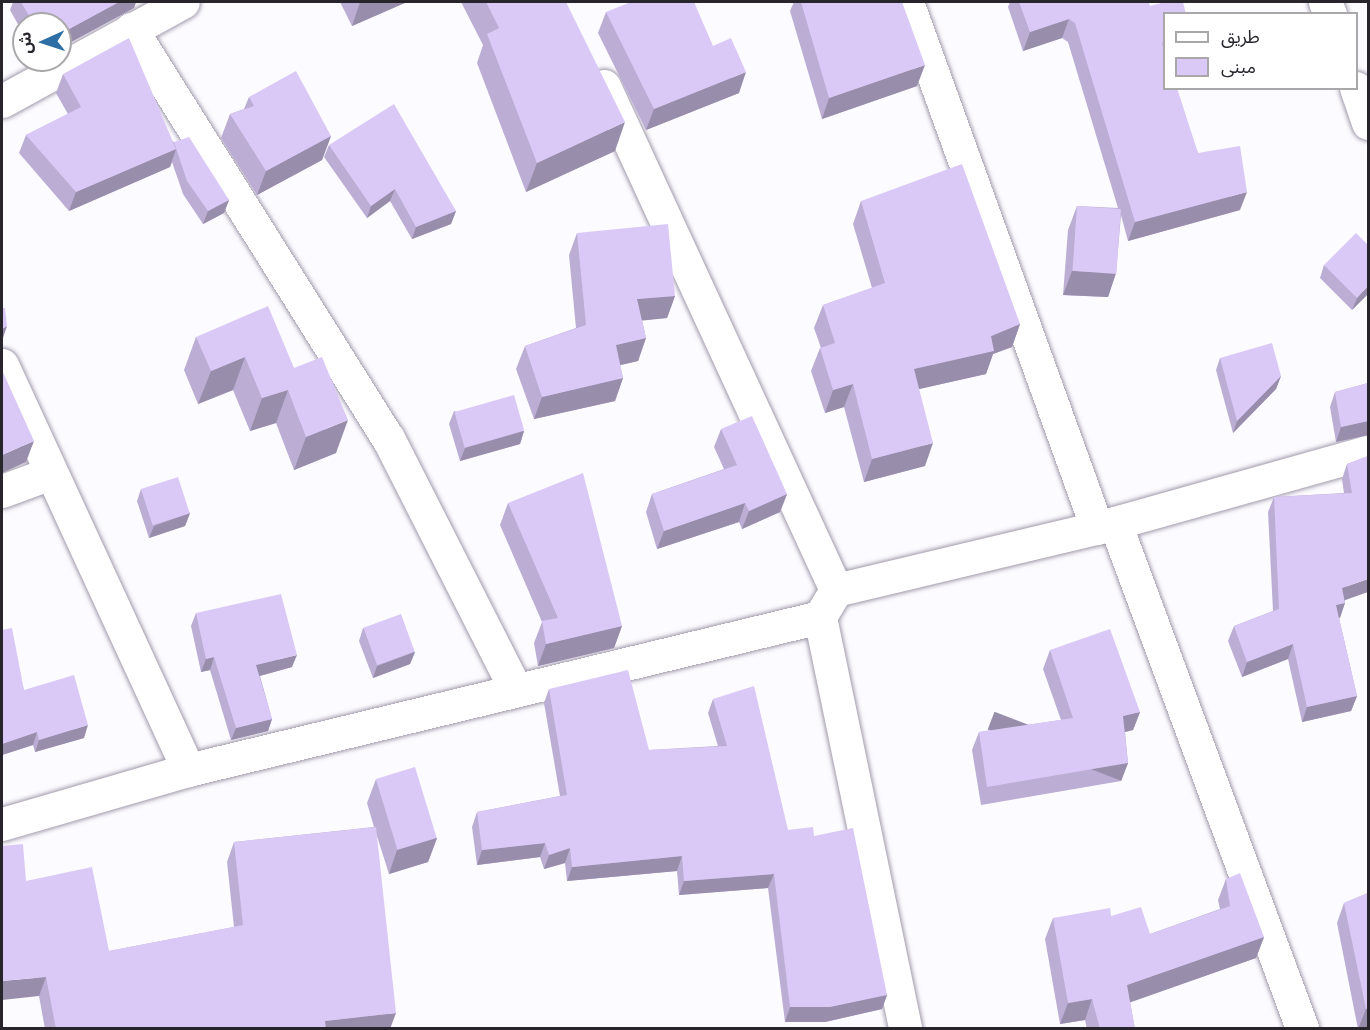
<!DOCTYPE html>
<html>
<head>
<meta charset="utf-8">
<style>
	body { margin:0 }
	#map { position:relative; width:1370px; height:1030px; overflow:hidden; background:#fcfbff; font-family:Signika,"Noto Sans Arabic",sans-serif }
	div>[style] { position:absolute }
	.roads { filter:drop-shadow(0 0 2px #a19aac) drop-shadow(0 0 2px #a19aac) }
	.minor>* { height:33px; margin:-16.5px; padding:0 16.5px; transform-origin:16.5px; border-radius:16.5px; background:#fff }
	.wall>* { inset:0; background:#bbadd4 }
	.shaded-wall>* { inset:0; background:#998dac; transform-origin:0 0 }
	.building>* { inset:0; background:#dac9f6; transform-origin:0 0 }
	span { translate:-50% -50%; white-space:nowrap; text-align:center; line-height:1.15; -webkit-text-stroke:6px #fff; paint-order:stroke }
	.frame { position:absolute; inset:0; border:3px solid #27242b; pointer-events:none }
	.legend { position:absolute; left:1163px; top:12px; width:195px; height:78px; box-sizing:border-box; background:#fff; border:2px solid #a9a7aa; margin:0; padding:8px 10px; list-style:none; font-size:18px; color:#27242b }
	.legend li { display:flex; align-items:center; gap:12px; height:30px }
	.legend b { width:30px; border:2px solid #a9a7aa }
	.north { position:absolute; left:12px; top:12px; width:60px; height:60px; box-sizing:border-box; background:#fff; border:2px solid #a9a7aa; border-radius:50%; rotate:267deg; font-size:16px; font-weight:700; line-height:24px; text-align:center; color:#27242b }
	.north::after { content:''; display:block; margin:auto; width:21px; height:27px; background:#2d6fa5; clip-path:polygon(50% 0,100% 100%,50% 72%,0 100%) }
</style>
</head>
<body>
<div id="map">
	<div class="roads">
		<div class="minor">
			<i style="left:907px;top:2px;width:559px;rotate:70.14deg"></i>
			<i style="left:1325px;top:2px;width:13px;rotate:67deg"></i>
			<i style="left:131px;top:29px;width:483px;rotate:57.9deg"></i>
			<i style="left:388px;top:438px;width:280px;rotate:63.1deg"></i>
			<i style="left:604px;top:86px;width:555px;rotate:65.28deg"></i>
			<i style="left:836px;top:590px;width:31px;rotate:121deg"></i>
			<i style="left:1356px;top:88px;width:37px;rotate:71deg"></i>
			<i style="left:2px;top:101px;width:206px;rotate:-28.7deg"></i>
			<i style="left:2px;top:365px;width:446px;rotate:65.3deg"></i>
			<i style="left:2px;top:491px;width:52px;rotate:-20.2deg"></i>
			<i style="left:1115px;top:523px;width:539px;rotate:69.68deg"></i>
			<i style="left:836px;top:590px;width:268px;rotate:-13.4deg"></i>
			<i style="left:1097px;top:528px;width:281px;rotate:-15.7deg"></i>
			<i style="left:2px;top:824px;width:194px;rotate:-16.2deg"></i>
			<i style="left:188px;top:770px;width:650px;rotate:-13.61deg"></i>
			<i style="left:820px;top:617px;width:420px;rotate:78.3deg"></i>
		</div>
	</div>
	<div class="wall">
		<i style="clip-path:polygon(13px 2px,136px 2px,134px 8px,60px 48px,60px 24px,24px 24px,24px 35px,10px 10px)"></i>
		<i style="clip-path:polygon(340px 2px,407px 2px,352px 26px)"></i>
		<i style="clip-path:polygon(461px 2px,566px 2px,615px 151px,526px 192px,477px 63px,483px 45px)"></i>
		<i style="clip-path:polygon(794px 2px,902px 2px,917px 86px,822px 119px,790px 11px)"></i>
		<i style="clip-path:polygon(1010px 2px,1148px 2px,1150px 6px,1164px 14px,1164px 88px,1198px 153px,1240px 210px,1128px 241px,1121px 215px,1116px 273px,1108px 297px,1063px 295px,1068px 230px,1077px 206px,1118px 208px,1068px 42px,1062px 38px,1023px 51px,1008px 7px)"></i>
		<i style="clip-path:polygon(606px 12px,713px 46px,739px 93px,646px 130px,598px 33px)"></i>
		<i style="clip-path:polygon(63px 74px,174px 142px,229px 200px,224px 213px,203px 224px,183px 194px,172px 162px,170px 167px,69px 211px,19px 153px,26px 135px,68px 114px,56px 93px)"></i>
		<i style="clip-path:polygon(249px 97px,331px 136px,322px 160px,257px 195px,221px 138px,230px 114px,244px 109px)"></i>
		<i style="clip-path:polygon(329px 145px,456px 211px,451px 224px,412px 239px,390px 201px,367px 218px,324px 157px)"></i>
		<i style="clip-path:polygon(861px 201px,1020px 324px,1012px 347px,993px 354px,986px 374px,919px 389px,925px 466px,864px 482px,844px 407px,825px 413px,811px 371px,820px 348px,821px 348px,814px 328px,823px 305px,872px 288px,853px 224px)"></i>
		<i style="clip-path:polygon(577px 233px,675px 296px,667px 318px,642px 320px,646px 338px,638px 361px,620px 365px,623px 378px,615px 401px,534px 419px,516px 369px,525px 346px,576px 328px,569px 255px)"></i>
		<i style="clip-path:polygon(1324px 265px,1368px 294px,1352px 310px,1320px 278px)"></i>
		<i style="clip-path:polygon(196px 337px,294px 368px,336px 453px,294px 470px,276px 423px,250px 431px,233px 390px,198px 404px,184px 370px)"></i>
		<i style="clip-path:polygon(1220px 358px,1281px 376px,1276px 389px,1233px 433px,1216px 370px)"></i>
		<i style="clip-path:polygon(1368px 383px,1368px 435px,1336px 442px,1330px 407px,1335px 392px)"></i>
		<i style="clip-path:polygon(454px 411px,524px 431px,520px 444px,460px 461px,449px 424px)"></i>
		<i style="clip-path:polygon(721px 429px,787px 494px,780px 512px,742px 529px,739px 522px,657px 549px,646px 512px,652px 494px,724px 469px,714px 447px)"></i>
		<i style="clip-path:polygon(1368px 456px,1345px 600px,1345px 603px,1339px 618px,1357px 696px,1351px 711px,1302px 722px,1288px 659px,1242px 677px,1228px 641px,1234px 626px,1273px 611px,1268px 512px,1274px 497px,1344px 493px,1342px 479px,1347px 464px)"></i>
		<i style="clip-path:polygon(141px 489px,190px 513px,185px 526px,149px 538px,137px 501px)"></i>
		<i style="clip-path:polygon(508px 503px,622px 626px,614px 648px,538px 666px,534px 643px,542px 622px,500px 525px)"></i>
		<i style="clip-path:polygon(196px 613px,292px 667px,260px 676px,272px 719px,268px 731px,231px 740px,210px 670px,201px 672px,191px 626px)"></i>
		<i style="clip-path:polygon(363px 628px,415px 652px,410px 664px,373px 678px,359px 641px)"></i>
		<i style="clip-path:polygon(2px 630px,24px 690px,84px 738px,35px 752px,33px 745px,2px 755px)"></i>
		<i style="clip-path:polygon(1050px 650px,1140px 712px,1133px 730px,1125px 732px,1128px 763px,1121px 781px,981px 805px,972px 750px,979px 732px,1061px 720px,1043px 669px)"></i>
		<i style="clip-path:polygon(549px 689px,649px 750px,718px 746px,708px 713px,713px 699px,788px 830px,814px 836px,887px 995px,882px 1009px,825px 1022px,785px 1022px,768px 888px,679px 895px,677px 871px,567px 881px,565px 863px,544px 869px,540px 857px,477px 865px,472px 827px,477px 812px,560px 796px,544px 703px)"></i>
		<i style="clip-path:polygon(376px 779px,437px 838px,428px 862px,389px 874px,376px 833px,390px 1029px,45px 1029px,39px 996px,26px 881px,109px 951px,234px 927px,227px 862px,234px 842px,374px 827px,367px 803px)"></i>
		<i style="clip-path:polygon(1226px 879px,1264px 937px,1256px 958px,1130px 1002px,1135px 1029px,1087px 1029px,1085px 1020px,1060px 1024px,1045px 939px,1053px 918px,1111px 916px,1150px 934px,1220px 909px,1218px 900px)"></i>
		<i style="clip-path:polygon(1368px 893px,1368px 1027px,1358px 1029px,1337px 923px,1344px 903px)"></i>
	</div>
	<div class="shaded-wall">
		<i style="clip-path:polygon(119px 2px,136px 2px,134px 8px,60px 48px,60px 34px)"></i>
		<i style="clip-path:polygon(360px 2px,407px 2px,352px 26px)"></i>
		<i style="clip-path:polygon(1069px 19px,1062px 38px,1023px 51px,1030px 32px)"></i>
		<i style="clip-path:polygon(925px 65px,917px 86px,822px 119px,829px 98px)"></i>
		<i style="clip-path:polygon(746px 72px,739px 93px,646px 130px,654px 109px)"></i>
		<i style="clip-path:polygon(625px 122px,615px 151px,526px 192px,537px 163px)"></i>
		<i style="clip-path:polygon(331px 136px,322px 160px,257px 195px,266px 171px)"></i>
		<i style="clip-path:polygon(176px 149px,170px 167px,69px 211px,76px 192px)"></i>
		<i style="clip-path:polygon(395px 189px,390px 201px,367px 218px,371px 206px)"></i>
		<i style="clip-path:polygon(1247px 192px,1240px 210px,1128px 241px,1135px 222px)"></i>
		<i style="clip-path:polygon(229px 200px,224px 213px,203px 224px,208px 211px)"></i>
		<i style="clip-path:polygon(456px 211px,451px 224px,412px 239px,416px 227px)"></i>
		<i style="clip-path:polygon(1072px 271px,1116px 273px,1108px 297px,1063px 295px)"></i>
		<i style="clip-path:polygon(1368px 286px,1368px 294px,1352px 310px,1357px 298px)"></i>
		<i style="clip-path:polygon(675px 296px,667px 318px,629px 322px,637px 299px)"></i>
		<i style="clip-path:polygon(1020px 324px,1012px 347px,993px 354px,986px 374px,906px 392px,914px 369px)"></i>
		<i style="clip-path:polygon(7px 326px,2px 341px,2px 329px)"></i>
		<i style="clip-path:polygon(646px 338px,638px 361px,608px 368px,616px 345px)"></i>
		<i style="clip-path:polygon(245px 357px,233px 390px,198px 404px,211px 371px)"></i>
		<i style="clip-path:polygon(1281px 376px,1276px 389px,1233px 433px,1237px 421px)"></i>
		<i style="clip-path:polygon(623px 378px,615px 401px,534px 419px,542px 397px)"></i>
		<i style="clip-path:polygon(853px 384px,844px 407px,825px 413px,833px 390px)"></i>
		<i style="clip-path:polygon(288px 390px,276px 423px,250px 431px,262px 398px)"></i>
		<i style="clip-path:polygon(348px 420px,336px 453px,294px 470px,306px 437px)"></i>
		<i style="clip-path:polygon(1368px 421px,1368px 435px,1336px 442px,1341px 427px)"></i>
		<i style="clip-path:polygon(524px 431px,520px 444px,460px 461px,465px 448px)"></i>
		<i style="clip-path:polygon(34px 441px,26px 462px,2px 473px,2px 455px)"></i>
		<i style="clip-path:polygon(933px 443px,925px 466px,864px 482px,872px 459px)"></i>
		<i style="clip-path:polygon(787px 494px,780px 512px,742px 529px,749px 511px)"></i>
		<i style="clip-path:polygon(745px 503px,739px 522px,657px 549px,664px 531px)"></i>
		<i style="clip-path:polygon(190px 513px,185px 526px,149px 538px,154px 526px)"></i>
		<i style="clip-path:polygon(1368px 579px,1368px 592px,1337px 603px,1342px 588px)"></i>
		<i style="clip-path:polygon(1345px 603px,1340px 618px,1331px 620px,1336px 605px)"></i>
		<i style="clip-path:polygon(622px 626px,614px 648px,538px 666px,546px 644px)"></i>
		<i style="clip-path:polygon(1293px 644px,1288px 659px,1242px 677px,1247px 662px)"></i>
		<i style="clip-path:polygon(415px 652px,410px 664px,373px 678px,377px 666px)"></i>
		<i style="clip-path:polygon(297px 655px,292px 667px,252px 678px,256px 665px)"></i>
		<i style="clip-path:polygon(214px 657px,210px 670px,201px 672px,206px 659px)"></i>
		<i style="clip-path:polygon(1357px 696px,1351px 711px,1302px 722px,1307px 707px)"></i>
		<i style="clip-path:polygon(1140px 712px,1133px 730px,1117px 734px,1123px 716px)"></i>
		<i style="clip-path:polygon(272px 719px,268px 731px,231px 740px,236px 728px)"></i>
		<i style="clip-path:polygon(88px 725px,84px 738px,35px 752px,39px 740px)"></i>
		<i style="clip-path:polygon(37px 732px,33px 745px,2px 755px,2px 744px)"></i>
		<i style="left:1128px;top:763px;width:19px;height:143px;rotate:111deg"></i>
		<i style="clip-path:polygon(437px 838px,428px 862px,389px 874px,397px 850px)"></i>
		<i style="clip-path:polygon(545px 843px,540px 857px,477px 865px,482px 850px)"></i>
		<i style="clip-path:polygon(570px 848px,565px 863px,544px 869px,549px 855px)"></i>
		<i style="clip-path:polygon(682px 856px,677px 871px,567px 881px,572px 867px)"></i>
		<i style="clip-path:polygon(774px 874px,768px 888px,679px 895px,684px 881px)"></i>
		<i style="clip-path:polygon(1264px 937px,1256px 958px,1120px 1006px,1127px 985px)"></i>
		<i style="clip-path:polygon(46px 977px,39px 996px,2px 1000px,2px 981px)"></i>
		<i style="clip-path:polygon(887px 995px,882px 1009px,825px 1022px,785px 1022px,790px 1007px)"></i>
		<i style="clip-path:polygon(1092px 999px,1085px 1020px,1060px 1024px,1068px 1003px)"></i>
		<i style="clip-path:polygon(1368px 1008px,1368px 1027px,1358px 1029px,1366px 1009px)"></i>
		<i style="clip-path:polygon(396px 1013px,390px 1029px,322px 1029px,325px 1021px)"></i>
	</div>
	<div class="building">
		<i style="clip-path:polygon(21px 2px,119px 2px,60px 34px,60px 24px,34px 24px)"></i>
		<i style="clip-path:polygon(486px 2px,566px 2px,625px 122px,537px 163px,487px 34px,499px 28px)"></i>
		<i style="clip-path:polygon(631px 2px,694px 2px,713px 46px,731px 38px,746px 72px,654px 109px,606px 12px)"></i>
		<i style="clip-path:polygon(801px 2px,902px 2px,925px 65px,829px 98px)"></i>
		<i style="clip-path:polygon(1019px 2px,1148px 2px,1150px 6px,1165px 2px,1183px 2px,1186px 14px,1164px 14px,1164px 42px,1162px 43px,1164px 51px,1164px 88px,1177px 88px,1198px 153px,1240px 146px,1247px 192px,1135px 222px,1075px 23px,1069px 19px,1030px 32px)"></i>
		<i style="clip-path:polygon(129px 38px,176px 149px,76px 192px,26px 135px,81px 107px,63px 74px)"></i>
		<i style="clip-path:polygon(296px 71px,331px 136px,266px 171px,230px 114px,254px 106px,249px 97px)"></i>
		<i style="clip-path:polygon(394px 104px,456px 211px,416px 227px,395px 189px,371px 206px,329px 145px)"></i>
		<i style="clip-path:polygon(189px 137px,229px 200px,208px 211px,187px 181px,174px 142px)"></i>
		<i style="clip-path:polygon(962px 164px,1020px 324px,991px 336px,994px 351px,914px 369px,933px 443px,872px 459px,853px 384px,833px 390px,820px 348px,835px 343px,823px 305px,885px 283px,861px 201px)"></i>
		<i style="left:1077px;top:206px;width:44px;height:65px;rotate:4deg"></i>
		<i style="clip-path:polygon(668px 224px,675px 296px,637px 299px,646px 338px,616px 345px,623px 378px,542px 397px,525px 346px,586px 325px,577px 233px)"></i>
		<i style="clip-path:polygon(1356px 233px,1368px 245px,1368px 286px,1357px 298px,1324px 265px)"></i>
		<i style="clip-path:polygon(268px 306px,294px 368px,322px 357px,348px 420px,306px 437px,288px 390px,262px 398px,245px 357px,211px 371px,196px 337px)"></i>
		<i style="clip-path:polygon(2px 308px,5px 308px,7px 326px,2px 329px)"></i>
		<i style="clip-path:polygon(1272px 343px,1281px 376px,1237px 421px,1220px 358px)"></i>
		<i style="clip-path:polygon(2px 370px,34px 441px,2px 455px)"></i>
		<i style="clip-path:polygon(1368px 383px,1368px 421px,1341px 427px,1335px 392px)"></i>
		<i style="left:514px;top:395px;width:37px;height:62px;rotate:74deg"></i>
		<i style="clip-path:polygon(752px 416px,787px 494px,749px 511px,745px 503px,664px 531px,652px 494px,737px 465px,721px 429px)"></i>
		<i style="clip-path:polygon(1368px 456px,1368px 579px,1342px 588px,1345px 603px,1336px 605px,1357px 696px,1307px 707px,1293px 644px,1247px 662px,1234px 626px,1279px 609px,1274px 497px,1352px 493px,1347px 464px)"></i>
		<i style="clip-path:polygon(583px 473px,622px 626px,546px 644px,542px 621px,558px 618px,508px 503px)"></i>
		<i style="left:178px;top:477px;width:38px;height:39px;rotate:72deg"></i>
		<i style="clip-path:polygon(281px 594px,297px 655px,256px 665px,272px 719px,236px 728px,214px 657px,206px 659px,196px 613px)"></i>
		<i style="left:401px;top:614px;width:40px;height:40px;rotate:70deg"></i>
		<i style="clip-path:polygon(12px 628px,24px 690px,74px 675px,88px 725px,39px 740px,37px 732px,2px 744px,2px 630px)"></i>
		<i style="clip-path:polygon(1110px 629px,1140px 712px,1123px 716px,1128px 763px,987px 787px,979px 732px,1073px 718px,1050px 650px)"></i>
		<i style="clip-path:polygon(628px 670px,649px 750px,727px 746px,713px 699px,754px 686px,788px 830px,813px 827px,814px 836px,853px 828px,887px 995px,830px 1007px,790px 1007px,774px 874px,684px 881px,682px 856px,572px 867px,570px 848px,549px 855px,545px 843px,482px 850px,477px 812px,567px 795px,549px 689px)"></i>
		<i style="left:415px;top:767px;width:74px;height:41px;rotate:73deg"></i>
		<i style="clip-path:polygon(376px 827px,396px 1013px,325px 1021px,326px 1029px,56px 1029px,46px 977px,2px 981px,2px 846px,23px 844px,26px 881px,92px 867px,109px 951px,243px 925px,234px 842px)"></i>
		<i style="clip-path:polygon(1240px 873px,1264px 937px,1127px 985px,1135px 1029px,1100px 1029px,1092px 999px,1068px 1003px,1053px 918px,1110px 908px,1111px 916px,1141px 907px,1150px 934px,1230px 906px,1226px 879px)"></i>
		<i style="clip-path:polygon(1368px 893px,1368px 1008px,1366px 1009px,1344px 903px)"></i>
	</div>
	<div class="frame"></div>
	<ul class="legend">
	<li><b style="height:8px;background:#fff"></b>طريق</li>
	<li><b style="height:16px;background:#dac9f6"></b>مبنى</li>
	</ul>
	<div class="north">ش</div>
</div>
</body>
</html>
